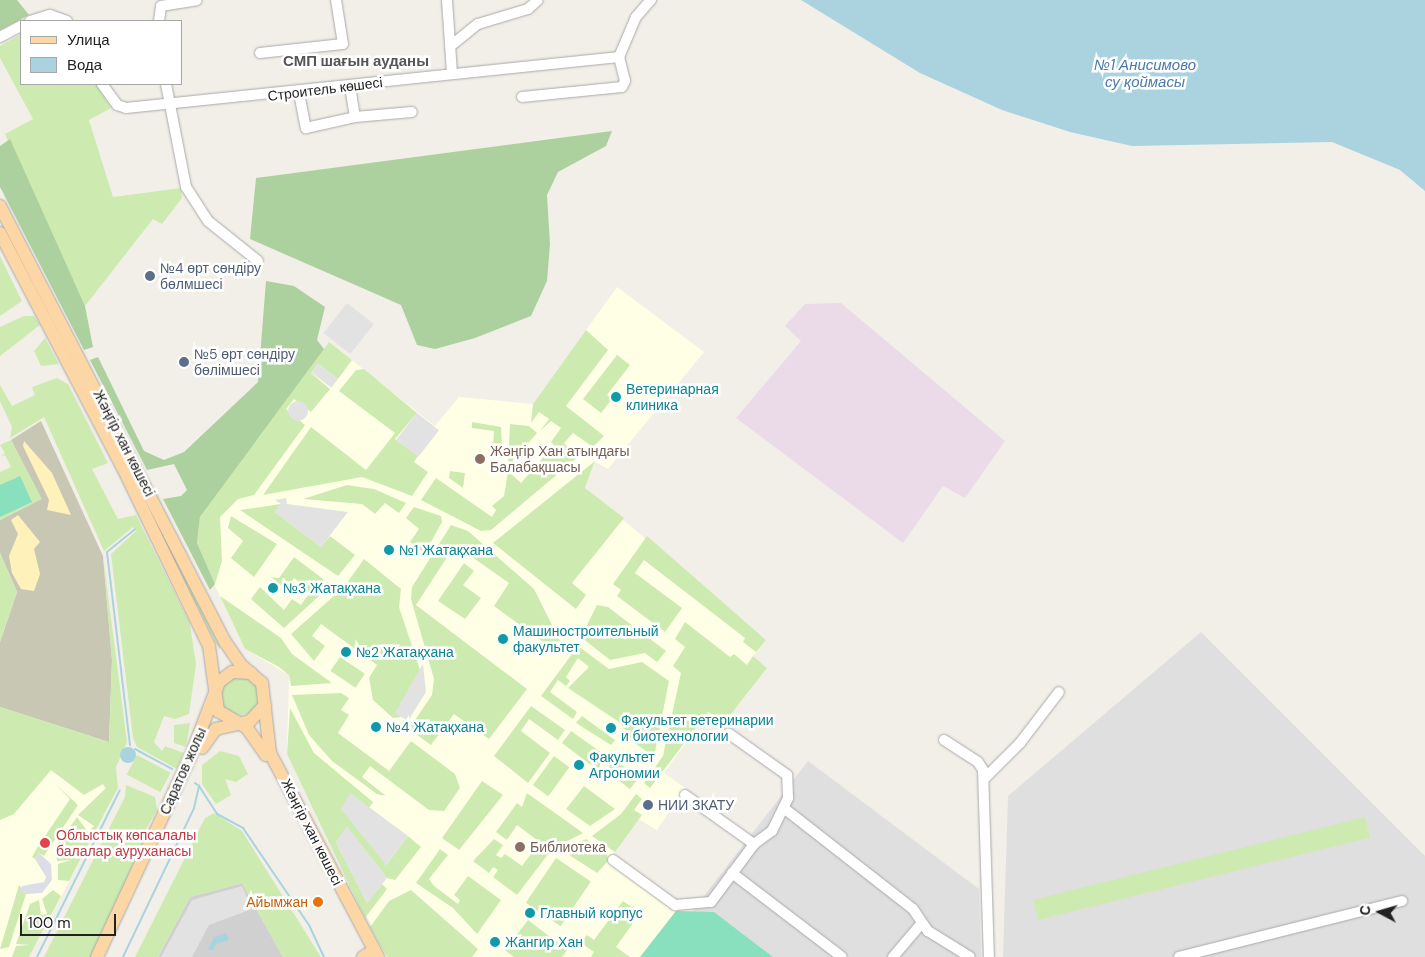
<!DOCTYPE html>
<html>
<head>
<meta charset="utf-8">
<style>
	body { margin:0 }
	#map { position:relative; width:1425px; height:957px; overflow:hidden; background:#f2efe9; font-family:"DM Sans",sans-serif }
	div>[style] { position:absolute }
	.residential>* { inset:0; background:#e0dfdf }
	.industrial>* { inset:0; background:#ebdbe8 }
	.education>* { inset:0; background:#ffffe5 }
	.religious>* { inset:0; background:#d0d0d0 }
	.construction>* { inset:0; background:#c7c7b4 }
	.grass>* { inset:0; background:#cdebb0; transform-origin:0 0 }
	.round { border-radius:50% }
	.forest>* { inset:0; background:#add19e }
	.sand>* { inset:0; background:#fff1ba }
	.pitch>* { inset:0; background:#88e0be }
	.parking>* { inset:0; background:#e2e2e2; transform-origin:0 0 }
	.plaza>* { inset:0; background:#dddde8 }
	.water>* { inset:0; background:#aad3df }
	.stream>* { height:2px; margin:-1px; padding:0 1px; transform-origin:1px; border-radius:1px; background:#aad3df }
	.roads { filter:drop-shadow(0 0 1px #a9a9a9) drop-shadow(0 0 1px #a9a9a9) }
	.minor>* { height:10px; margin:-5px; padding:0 5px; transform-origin:5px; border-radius:5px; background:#fff }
	.major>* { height:12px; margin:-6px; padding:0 6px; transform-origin:6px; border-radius:6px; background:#fcd6a4 }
	.dots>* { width:14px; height:14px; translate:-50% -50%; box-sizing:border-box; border:2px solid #fff; border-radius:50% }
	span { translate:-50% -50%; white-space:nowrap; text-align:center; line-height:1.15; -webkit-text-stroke:5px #fff; paint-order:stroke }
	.street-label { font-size:14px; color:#222 }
	.service-label { font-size:14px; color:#4e5e75 }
	.left { translate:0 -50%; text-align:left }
	.culture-label { font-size:14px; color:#0d838f }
	.education-label { font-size:14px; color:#785e54 }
	.health-label { font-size:14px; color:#be3a42 }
	.food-label { font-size:14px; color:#c56008 }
	.right { translate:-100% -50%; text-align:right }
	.neighbourhood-label { font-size:15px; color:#555; font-weight:700 }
	.water-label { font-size:15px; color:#4a7aab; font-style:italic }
	.legend { position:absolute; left:20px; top:20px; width:162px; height:65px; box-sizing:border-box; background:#fff; border:1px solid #a7a7a7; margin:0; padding:6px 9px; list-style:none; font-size:15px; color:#222 }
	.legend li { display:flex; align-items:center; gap:10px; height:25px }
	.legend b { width:25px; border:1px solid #a7a7a7 }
	.north { position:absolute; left:1355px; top:887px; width:50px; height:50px; -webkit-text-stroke:4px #fff; paint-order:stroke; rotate:276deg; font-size:14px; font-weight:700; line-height:20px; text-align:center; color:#222 }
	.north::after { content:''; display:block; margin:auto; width:18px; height:22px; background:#222; clip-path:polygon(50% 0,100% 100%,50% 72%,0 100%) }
	.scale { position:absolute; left:20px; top:914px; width:96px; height:22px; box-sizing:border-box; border:2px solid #222; border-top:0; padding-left:6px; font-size:15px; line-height:18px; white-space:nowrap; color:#222; -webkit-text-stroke:4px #fff; paint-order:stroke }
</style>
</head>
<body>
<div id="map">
	<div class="residential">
		<i style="clip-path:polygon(1201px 632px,1425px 856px,1425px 957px,1003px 957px,1008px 796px)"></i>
		<i style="clip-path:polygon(808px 761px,979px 889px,981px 957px,657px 957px)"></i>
	</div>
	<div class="industrial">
		<i style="clip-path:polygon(841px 303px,1005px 441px,965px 498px,943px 486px,903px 543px,736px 418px,801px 341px,785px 326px,805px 304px)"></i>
	</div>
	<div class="education">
		<i style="clip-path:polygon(617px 287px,704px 352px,608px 469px,595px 462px,585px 488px,766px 640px,753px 656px,767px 668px,725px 722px,708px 712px,664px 773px,685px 788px,657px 830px,638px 819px,608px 861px,676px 911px,640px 957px,387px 957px,287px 754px,289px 675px,245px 649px,209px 573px,200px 517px,329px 342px,435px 426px,459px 397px,533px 404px)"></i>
		<i style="clip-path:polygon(0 742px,103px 784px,110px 804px,29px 957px,0 957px)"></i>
	</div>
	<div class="religious">
		<i style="clip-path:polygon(242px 883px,283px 957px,158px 957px,190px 897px)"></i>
	</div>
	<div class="construction">
		<i style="clip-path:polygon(41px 421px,103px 556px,112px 660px,109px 742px,0 707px,0 642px,17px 592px,0 553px,0 520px,41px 499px,11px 440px)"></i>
	</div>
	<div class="grass">
		<i style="clip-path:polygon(21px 34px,21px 84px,96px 84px,111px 108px,89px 120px,113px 197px,181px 188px,182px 198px,162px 224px,153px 219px,85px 306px,5px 134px,33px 119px,0 58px,0 46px)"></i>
		<i style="clip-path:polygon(0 256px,22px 301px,0 316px)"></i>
		<i style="clip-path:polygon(24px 316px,34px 316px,40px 325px,0 356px,0 327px)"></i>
		<i style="clip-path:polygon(586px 330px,608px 350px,566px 406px,604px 436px,593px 447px,573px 433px,564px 443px,578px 457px,491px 530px,481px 531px,421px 500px,436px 478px,492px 517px,496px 510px,492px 506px,504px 496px,508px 471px,521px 483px,554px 445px,551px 442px,561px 428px,551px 421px,540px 431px,549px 419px,539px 412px,531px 423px,533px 404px)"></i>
		<i style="clip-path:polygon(45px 338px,59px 364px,41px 366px,34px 351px)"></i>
		<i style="clip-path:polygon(329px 342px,352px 360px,338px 379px,318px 364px,311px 373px,330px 389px,311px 412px,294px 399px,286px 409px,305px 425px,254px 495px,238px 499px,220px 517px,222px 561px,215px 584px,197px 543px,200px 517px)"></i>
		<i style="clip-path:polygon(617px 355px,630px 365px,607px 395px,612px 399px,601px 413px,583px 399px)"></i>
		<i style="clip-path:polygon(364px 369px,417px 413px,395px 439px,418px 456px,414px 462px,428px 472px,412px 496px,362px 477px,263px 495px,311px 427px,366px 470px,395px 433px,339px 391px,356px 370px)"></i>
		<i style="clip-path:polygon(57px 378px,68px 384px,108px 463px,92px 469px,118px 519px,136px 515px,190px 624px,196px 664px,189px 714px,175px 719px,164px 716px,154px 742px,162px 751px,165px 746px,184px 753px,177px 769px,137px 747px,133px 738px,111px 554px,136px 531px,133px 527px,104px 551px,44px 417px,10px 438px,12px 427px,0 401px,0 385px,12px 406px,35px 395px,32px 387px)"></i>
		<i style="clip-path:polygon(472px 422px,501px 427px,502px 449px,493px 448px,494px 431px,472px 428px)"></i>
		<i style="clip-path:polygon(510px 424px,529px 426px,537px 433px,508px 466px)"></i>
		<i style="clip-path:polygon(11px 440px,42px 499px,0 520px,0 472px,11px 467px,5px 455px,0 457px,5px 453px,0 445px)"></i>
		<i style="clip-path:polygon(595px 461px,585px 488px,624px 518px,572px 583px,586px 595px,576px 609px,493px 543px)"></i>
		<i style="clip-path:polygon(450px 471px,465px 473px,463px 488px,449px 478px)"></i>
		<i style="clip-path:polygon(347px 485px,374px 489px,406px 503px,399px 513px,385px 503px,375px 514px,362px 504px,303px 499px)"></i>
		<i style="clip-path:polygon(281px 504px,275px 512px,321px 547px,330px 536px,355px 555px,338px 576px,240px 510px)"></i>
		<i style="clip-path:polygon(414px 507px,441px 516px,442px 522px,425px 553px,410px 542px,419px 529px,406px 518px)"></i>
		<i style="clip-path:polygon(231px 516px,277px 544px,254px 577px,231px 558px,243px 541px,228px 528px)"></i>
		<i style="clip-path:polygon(159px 523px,221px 647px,219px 649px,156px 525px)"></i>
		<i style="clip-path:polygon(451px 525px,468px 531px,534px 589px,562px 645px,557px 652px,494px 606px,509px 583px,455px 545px,416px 605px,527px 689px,489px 739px,454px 714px,431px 745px,409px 729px,432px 695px,434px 679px,411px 599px,412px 587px)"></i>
		<i style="clip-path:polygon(647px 536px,766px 640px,756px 652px,743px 642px,745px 638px,644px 560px,635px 573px,682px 608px,665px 632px,617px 596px,621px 590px,613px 584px)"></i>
		<i style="clip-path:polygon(0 553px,17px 592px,0 642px)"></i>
		<i style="clip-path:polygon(103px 556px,127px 742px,116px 767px,118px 788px,69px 881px,58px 880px,58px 864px,71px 860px,57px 861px,55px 847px,77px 817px,88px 832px,94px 826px,78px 815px,106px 788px,103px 784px,84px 795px,51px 770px,14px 814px,0 820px,0 707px,109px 742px,112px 660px)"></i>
		<i style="clip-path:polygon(294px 557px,331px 585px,284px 628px,251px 599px,260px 587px,284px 610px,292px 599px,301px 605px,308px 595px,302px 590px,304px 585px,294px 578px,286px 589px,271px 577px,279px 578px)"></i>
		<i style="clip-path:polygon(364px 559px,401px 589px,399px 607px,420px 670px,396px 712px,401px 717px,393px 718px,373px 700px,369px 678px,377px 665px,321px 624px,312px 636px,325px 646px,314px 661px,291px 634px,344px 587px)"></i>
		<i style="clip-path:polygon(464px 563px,474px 571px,463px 585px,481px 598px,465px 619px,438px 601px)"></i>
		<i style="clip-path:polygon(220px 596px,281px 638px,292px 654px,332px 683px,291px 686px,289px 675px,279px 667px,245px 649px)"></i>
		<i style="clip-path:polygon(597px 605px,608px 607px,666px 651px,657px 662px,645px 653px,610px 660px,581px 637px)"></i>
		<i style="clip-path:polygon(685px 622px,730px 657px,734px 654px,747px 665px,753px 656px,767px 668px,725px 722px,708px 712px,650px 788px,644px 783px,663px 756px,681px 673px,673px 666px,685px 647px,675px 639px)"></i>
		<i style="clip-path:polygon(578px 646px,609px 669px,642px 662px,669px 681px,654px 757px,624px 735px,627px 732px,619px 722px,568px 688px,589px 667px,578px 658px,566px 677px,570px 681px,566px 686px,558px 680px,550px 692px,577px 712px,573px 719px,541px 696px)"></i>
		<i style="left:340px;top:657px;width:30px;height:17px;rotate:34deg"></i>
		<i class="round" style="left:221px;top:677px;width:38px;height:38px"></i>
		<i style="clip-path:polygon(341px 693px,349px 698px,341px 710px,349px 715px,338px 733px,389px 771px,411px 741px,455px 774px,460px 788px,444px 811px,429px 810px,370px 766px,362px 777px,386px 796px,377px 794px,332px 761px,309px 735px,292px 695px)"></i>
		<i style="clip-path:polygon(531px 706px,565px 730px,558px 740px,529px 719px,521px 731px,550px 753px,528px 783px,494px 756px)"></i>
		<i style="clip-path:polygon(290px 708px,314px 753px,373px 802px,369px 808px,350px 793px,386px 865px,408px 836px,421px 847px,395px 880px,387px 878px,347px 827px,336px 842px,367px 903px,382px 884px,387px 889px,365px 918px,287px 754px)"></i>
		<i style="clip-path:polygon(582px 716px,615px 740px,611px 745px,576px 723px)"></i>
		<i style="clip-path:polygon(190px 723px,186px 747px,174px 743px,174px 725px)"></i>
		<i style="clip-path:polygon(571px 731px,602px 753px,599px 771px,562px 743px)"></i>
		<i style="clip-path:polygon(220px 751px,239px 756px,248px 774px,236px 782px,225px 779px,231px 795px,216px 804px,202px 784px,202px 765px)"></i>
		<i style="left:137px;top:755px;width:38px;height:22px;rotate:28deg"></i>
		<i style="left:554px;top:756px;width:19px;height:36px;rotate:36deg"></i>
		<i style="clip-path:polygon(610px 757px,639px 777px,630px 789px,609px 773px)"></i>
		<i style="clip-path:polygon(52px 781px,78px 805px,44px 856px,39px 853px,35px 859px,32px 857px,37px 848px,70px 799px)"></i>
		<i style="clip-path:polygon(482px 781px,503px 795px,459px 850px,442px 838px)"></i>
		<i style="clip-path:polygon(126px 785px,155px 797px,157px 810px,139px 841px,143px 844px,92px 957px,44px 957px,125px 797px)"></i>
		<i style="clip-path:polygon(584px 786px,615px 809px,590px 826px,566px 809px)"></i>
		<i style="clip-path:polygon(527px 793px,583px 833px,552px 849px,517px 895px,493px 877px,498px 870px,493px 867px,489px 873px,473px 861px,494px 839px,503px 845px,496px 855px,501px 858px,505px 854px,522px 866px,536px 847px,541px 850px,537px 840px,517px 825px,507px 840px,496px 832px,517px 803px,522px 807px)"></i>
		<i style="clip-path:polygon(636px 794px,642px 799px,634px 810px,642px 815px,615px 852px,592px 836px,621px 814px)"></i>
		<i style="clip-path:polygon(214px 813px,242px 831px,321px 957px,283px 957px,242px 883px,190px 897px,158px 957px,135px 957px,205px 818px)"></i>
		<i style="left:1365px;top:817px;width:21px;height:342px;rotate:76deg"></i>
		<i style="clip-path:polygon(586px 839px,607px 855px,608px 861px,597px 873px,563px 851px)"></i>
		<i style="clip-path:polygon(440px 849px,448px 855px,429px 879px,434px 886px,458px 904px,460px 900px,454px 895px,468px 876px,501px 900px,477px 934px,453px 908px,416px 883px)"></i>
		<i style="left:556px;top:858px;width:42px;height:54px;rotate:34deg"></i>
		<i style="clip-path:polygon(19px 885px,26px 894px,9px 947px,0 949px)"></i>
		<i style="clip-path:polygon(53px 890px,61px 896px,29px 957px,12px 957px,16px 946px,30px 945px,16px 944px,30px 904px,39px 900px,41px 915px,47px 914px,42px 899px)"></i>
		<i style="clip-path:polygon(411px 890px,478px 949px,472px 957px,387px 957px,370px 927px,389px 901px)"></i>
		<i style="clip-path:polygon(623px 901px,640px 913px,616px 947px,630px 957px,591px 957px,594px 952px,581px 943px,587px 935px,594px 940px)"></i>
		<i style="clip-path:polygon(528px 920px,567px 950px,562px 957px,514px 957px,505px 950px)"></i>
	</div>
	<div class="forest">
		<i style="clip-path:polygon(0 0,17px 0,29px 15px,0 30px)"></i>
		<i style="clip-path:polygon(612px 131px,606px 146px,558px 172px,547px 195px,550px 244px,547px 281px,531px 316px,475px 338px,435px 349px,417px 345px,401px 305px,250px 239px,256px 178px)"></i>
		<i style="clip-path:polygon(10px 139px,85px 306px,93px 347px,84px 350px,0 187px,0 146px)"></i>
		<i style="clip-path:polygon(266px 281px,294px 286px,325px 307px,317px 340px,324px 349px,200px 517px,197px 543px,215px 584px,210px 590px,163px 499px,181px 496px,187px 490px,174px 464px,147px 470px,90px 360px,98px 357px,144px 451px,164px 460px,184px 452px,258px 382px)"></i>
	</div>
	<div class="sand">
		<i style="clip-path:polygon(24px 441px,52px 473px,71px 515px,47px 510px,49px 500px,23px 446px)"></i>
		<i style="clip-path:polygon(18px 515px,40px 542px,34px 549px,40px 574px,34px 591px,21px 589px,12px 573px,9px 556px,18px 534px,11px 520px)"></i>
	</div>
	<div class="pitch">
		<i style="clip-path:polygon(20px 476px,32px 502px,0 517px,0 485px)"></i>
		<i style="clip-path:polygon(676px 911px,714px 912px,773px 957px,640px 957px)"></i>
	</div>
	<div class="parking">
		<i style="left:347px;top:303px;width:34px;height:38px;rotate:38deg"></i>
		<i style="left:318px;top:364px;width:25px;height:11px;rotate:37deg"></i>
		<i class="round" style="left:288px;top:401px;width:20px;height:20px"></i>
		<i style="left:417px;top:413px;width:28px;height:34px;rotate:38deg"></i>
		<i style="clip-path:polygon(286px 498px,287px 504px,348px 512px,321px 547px,275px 512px,281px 504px,275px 500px)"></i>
		<i style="clip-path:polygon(423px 664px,426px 692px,408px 721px,395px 713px)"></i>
		<i style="clip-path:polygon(350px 793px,408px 836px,386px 865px,341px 809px)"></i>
		<i style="clip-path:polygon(347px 826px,387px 878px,367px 903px,336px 842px)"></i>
		<i style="clip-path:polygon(242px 886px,252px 909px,209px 925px,192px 957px,161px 957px,192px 900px)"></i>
	</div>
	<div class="plaza">
		<i style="clip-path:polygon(39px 853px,51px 864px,52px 880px,42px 893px,26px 894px,20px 891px,22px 886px,44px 882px,46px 877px,35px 859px)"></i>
	</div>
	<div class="water">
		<i style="clip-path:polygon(801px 0,1425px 0,1425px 191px,1400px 170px,1332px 142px,1132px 146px,1070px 132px,1002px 110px,920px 73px)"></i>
		<i class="round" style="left:120px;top:747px;width:16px;height:16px"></i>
		<i style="clip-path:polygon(226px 933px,229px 940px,216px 944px,213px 951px,208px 949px,214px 937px)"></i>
	</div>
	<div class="stream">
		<i style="left:130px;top:745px;width:194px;rotate:-96.8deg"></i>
		<i style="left:107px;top:552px;width:36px;rotate:-39deg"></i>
		<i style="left:135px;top:749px;width:42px;rotate:28.4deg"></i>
		<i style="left:199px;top:786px;width:33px;rotate:57deg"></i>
		<i style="left:217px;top:814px;width:30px;rotate:28deg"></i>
		<i style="left:243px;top:828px;width:117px;rotate:55.8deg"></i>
		<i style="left:309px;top:925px;width:35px;rotate:65deg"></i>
		<i style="left:37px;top:957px;width:186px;rotate:-63.6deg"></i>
		<i style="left:123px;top:957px;width:165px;rotate:-64.5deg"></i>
		<i style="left:194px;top:808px;width:23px;rotate:-77deg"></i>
		<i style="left:199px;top:786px;width:5px;rotate:-143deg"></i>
	</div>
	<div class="roads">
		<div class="minor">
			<i style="left:447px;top:0;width:73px;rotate:86.1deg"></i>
			<i style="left:30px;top:21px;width:21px;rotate:-17deg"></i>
			<i style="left:50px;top:15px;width:18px;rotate:19deg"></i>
			<i style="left:159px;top:21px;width:15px;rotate:-82deg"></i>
			<i style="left:161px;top:6px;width:36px;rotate:-9deg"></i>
			<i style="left:0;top:37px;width:24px;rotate:-28deg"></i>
			<i style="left:453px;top:44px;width:32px;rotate:-39deg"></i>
			<i style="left:478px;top:24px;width:52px;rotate:-16.7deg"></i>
			<i style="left:528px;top:9px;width:13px;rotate:-42deg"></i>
			<i style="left:260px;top:53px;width:83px;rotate:-6.2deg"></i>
			<i style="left:343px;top:44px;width:45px;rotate:-99deg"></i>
			<i style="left:102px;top:84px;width:26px;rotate:54deg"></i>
			<i style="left:117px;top:105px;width:9px;rotate:18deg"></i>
			<i style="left:126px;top:108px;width:496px;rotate:-5.9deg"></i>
			<i style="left:166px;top:84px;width:105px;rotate:79deg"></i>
			<i style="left:186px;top:187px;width:40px;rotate:57.1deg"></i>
			<i style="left:208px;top:221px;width:64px;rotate:38.7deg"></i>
			<i style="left:350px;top:86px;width:31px;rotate:81deg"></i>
			<i style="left:299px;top:93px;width:36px;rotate:79deg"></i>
			<i style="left:306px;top:128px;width:50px;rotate:-12.7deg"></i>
			<i style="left:355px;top:117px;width:57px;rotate:-5deg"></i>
			<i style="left:522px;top:97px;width:100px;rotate:-5.7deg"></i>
			<i style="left:622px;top:87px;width:7px;rotate:-63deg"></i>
			<i style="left:625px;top:81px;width:25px;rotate:-104deg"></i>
			<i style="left:619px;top:57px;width:43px;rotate:-67deg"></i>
			<i style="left:636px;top:17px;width:23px;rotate:-49deg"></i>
			<i style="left:944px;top:740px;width:40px;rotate:32.9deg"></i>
			<i style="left:978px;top:762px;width:9px;rotate:58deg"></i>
			<i style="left:983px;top:770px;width:187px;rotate:88.2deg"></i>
			<i style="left:984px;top:779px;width:51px;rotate:-45deg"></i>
			<i style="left:1020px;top:743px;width:64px;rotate:-52.6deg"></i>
			<i style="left:685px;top:795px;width:85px;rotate:35.4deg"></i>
			<i style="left:785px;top:809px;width:162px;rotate:38deg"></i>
			<i style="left:913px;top:909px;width:27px;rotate:56deg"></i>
			<i style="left:928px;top:931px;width:49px;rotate:31.8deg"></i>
			<i style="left:613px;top:860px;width:77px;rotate:36deg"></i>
			<i style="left:675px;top:905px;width:36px;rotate:-5deg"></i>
			<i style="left:711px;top:902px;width:72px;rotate:-53.4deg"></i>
			<i style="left:754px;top:844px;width:22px;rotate:-36deg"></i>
			<i style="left:772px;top:831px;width:37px;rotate:-64deg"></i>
			<i style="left:788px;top:798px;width:23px;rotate:-92deg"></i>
			<i style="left:787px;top:775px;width:72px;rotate:-144.6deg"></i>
			<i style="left:732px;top:873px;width:138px;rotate:37.4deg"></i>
			<i style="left:893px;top:957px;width:43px;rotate:-49.7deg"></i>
			<i style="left:1179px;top:957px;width:230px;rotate:-14.1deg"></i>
		</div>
		<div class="major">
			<i style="left:0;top:206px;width:492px;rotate:62.7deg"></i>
			<i style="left:226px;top:643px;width:25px;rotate:56deg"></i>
			<i style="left:240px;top:664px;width:29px;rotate:41deg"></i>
			<i style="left:262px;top:683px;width:70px;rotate:83.5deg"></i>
			<i style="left:270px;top:753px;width:231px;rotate:62.1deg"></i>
			<i style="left:0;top:233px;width:263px;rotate:62.4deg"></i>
			<i style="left:122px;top:466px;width:200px;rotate:64.2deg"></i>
			<i style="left:209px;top:646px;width:66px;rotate:82.1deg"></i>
			<i style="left:218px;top:711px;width:34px;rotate:30deg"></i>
			<i style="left:247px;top:728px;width:33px;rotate:55deg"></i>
			<i style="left:202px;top:748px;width:24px;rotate:-54deg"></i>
			<i style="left:216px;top:729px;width:35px;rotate:-13deg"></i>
			<i style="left:250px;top:721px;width:22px;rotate:-47deg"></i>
			<i style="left:97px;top:957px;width:220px;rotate:-65deg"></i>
			<i style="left:190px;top:758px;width:81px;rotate:-69.1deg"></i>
			<i style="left:219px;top:682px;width:16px;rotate:-38deg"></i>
			<i style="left:232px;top:672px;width:19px;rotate:3deg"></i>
			<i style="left:363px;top:957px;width:13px;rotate:-32deg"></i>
		</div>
	</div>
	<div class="dots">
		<i style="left:150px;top:276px;background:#5c6f8a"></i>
		<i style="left:184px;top:362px;background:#5c6f8a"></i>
		<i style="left:616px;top:397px;background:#0f9aa8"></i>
		<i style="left:480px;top:459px;background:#8d6e63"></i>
		<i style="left:389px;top:550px;background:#0f9aa8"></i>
		<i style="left:273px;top:588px;background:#0f9aa8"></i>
		<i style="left:503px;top:639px;background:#0f9aa8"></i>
		<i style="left:346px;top:652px;background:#0f9aa8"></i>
		<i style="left:376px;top:727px;background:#0f9aa8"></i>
		<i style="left:611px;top:728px;background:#0f9aa8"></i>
		<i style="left:579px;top:765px;background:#0f9aa8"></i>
		<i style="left:648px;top:805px;background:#5c6f8a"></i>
		<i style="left:45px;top:843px;background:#e0444e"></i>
		<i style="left:520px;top:847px;background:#8d6e63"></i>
		<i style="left:318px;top:902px;background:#e8710a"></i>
		<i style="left:530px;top:913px;background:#0f9aa8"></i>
		<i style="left:495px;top:942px;background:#0f9aa8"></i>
	</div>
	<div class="street-label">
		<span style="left:325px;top:89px;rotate:-7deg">Строитель көшесі</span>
		<span style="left:124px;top:443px;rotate:63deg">Жәңгір хан көшесі</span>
		<span style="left:183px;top:771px;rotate:-66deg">Саратов жолы</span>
		<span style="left:312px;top:832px;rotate:63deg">Жәңгір хан көшесі</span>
	</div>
	<div class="service-label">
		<span class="left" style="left:160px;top:276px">№4 өрт сөндіру<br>бөлмшесі</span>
		<span class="left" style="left:194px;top:362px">№5 өрт сөндіру<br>бөлімшесі</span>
		<span class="left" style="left:658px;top:805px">НИИ ЗКАТУ</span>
	</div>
	<div class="culture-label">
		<span class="left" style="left:626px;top:397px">Ветеринарная<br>клиника</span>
		<span class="left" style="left:399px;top:550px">№1 Жатақхана</span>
		<span class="left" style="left:283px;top:588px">№3 Жатақхана</span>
		<span class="left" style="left:513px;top:639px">Машиностроительный<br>факультет</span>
		<span class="left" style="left:356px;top:652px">№2 Жатақхана</span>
		<span class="left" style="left:621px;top:728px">Факультет ветеринарии<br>и биотехнологии</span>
		<span class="left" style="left:386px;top:727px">№4 Жатақхана</span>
		<span class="left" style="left:589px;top:765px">Факультет<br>Агрономии</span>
		<span class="left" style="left:540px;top:913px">Главный корпус</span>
		<span class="left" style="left:505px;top:942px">Жангир Хан</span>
	</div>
	<div class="education-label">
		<span class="left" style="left:490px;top:459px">Жәңгір Хан атындағы<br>Балабақшасы</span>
		<span class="left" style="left:530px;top:847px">Библиотека</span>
	</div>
	<div class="health-label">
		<span class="left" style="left:56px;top:843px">Облыстық көпсалалы<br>балалар ауруханасы</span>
	</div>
	<div class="food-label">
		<span class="right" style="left:308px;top:902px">Айымжан</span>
	</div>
	<div class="neighbourhood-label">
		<span style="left:356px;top:62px">СМП шағын ауданы</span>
	</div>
	<div class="water-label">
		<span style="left:1145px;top:74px">№1 Анисимово<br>су қоймасы</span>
	</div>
	<ul class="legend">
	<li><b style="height:6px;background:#fcd6a4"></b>Улица</li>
	<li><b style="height:14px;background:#aad3df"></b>Вода</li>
	</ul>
	<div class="north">С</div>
	<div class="scale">100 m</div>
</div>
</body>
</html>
